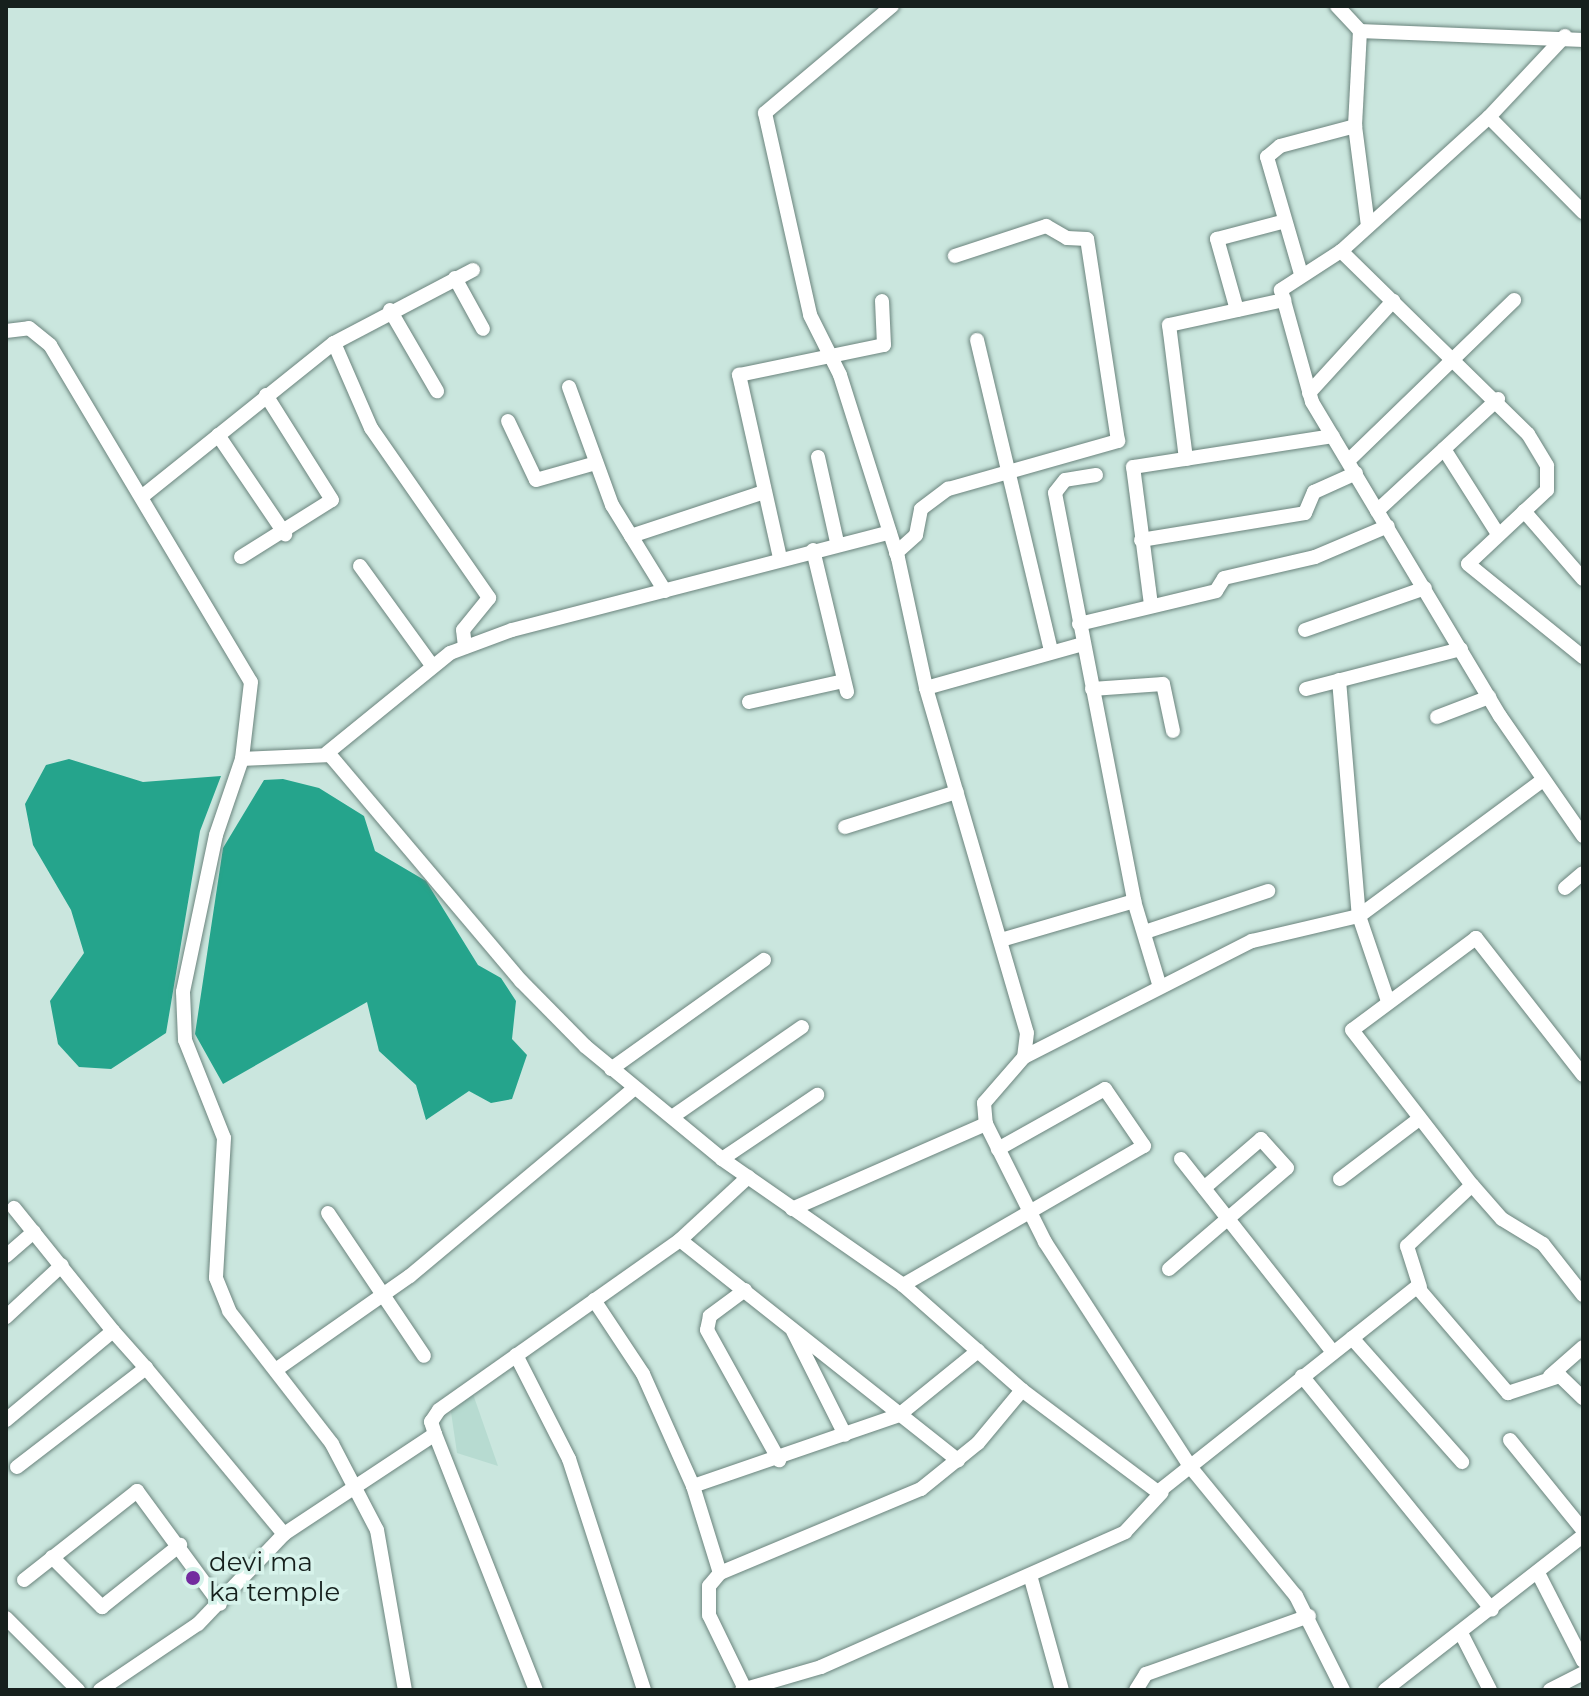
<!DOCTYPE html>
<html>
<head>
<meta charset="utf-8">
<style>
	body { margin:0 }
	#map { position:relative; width:1589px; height:1696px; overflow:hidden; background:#cae6de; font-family:Montserrat,sans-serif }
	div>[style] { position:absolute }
	.built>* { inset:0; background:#b7dbd1 }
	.water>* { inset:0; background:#25a48c }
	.roads { filter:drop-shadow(0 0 2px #6b847d) drop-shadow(0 0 2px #6b847d) }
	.minor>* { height:14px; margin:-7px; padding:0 7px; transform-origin:7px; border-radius:7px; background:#fff }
	.dots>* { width:22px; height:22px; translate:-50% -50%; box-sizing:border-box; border:4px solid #d7f3eb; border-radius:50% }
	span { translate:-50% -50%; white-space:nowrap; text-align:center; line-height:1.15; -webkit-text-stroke:7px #d7f3eb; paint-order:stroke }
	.poi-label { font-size:26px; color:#16201d }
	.left { translate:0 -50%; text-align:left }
	.frame { position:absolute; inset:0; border:8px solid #16201d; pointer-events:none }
</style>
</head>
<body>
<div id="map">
	<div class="built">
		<i style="clip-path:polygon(473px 1394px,498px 1466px,457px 1453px,451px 1412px)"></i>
	</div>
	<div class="water">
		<i style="clip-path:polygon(69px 759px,143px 782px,221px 776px,200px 831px,166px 1033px,111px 1069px,79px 1067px,58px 1044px,50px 1001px,84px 953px,71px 910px,33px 845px,25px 804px,46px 765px)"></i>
		<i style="clip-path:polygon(283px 779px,319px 788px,364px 816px,375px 851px,426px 881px,478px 965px,501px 978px,516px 1001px,512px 1039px,527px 1055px,512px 1099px,491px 1103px,469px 1091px,426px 1120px,416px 1085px,379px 1051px,367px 1002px,223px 1084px,195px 1034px,223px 848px,264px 780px)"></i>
	</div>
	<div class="roads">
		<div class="minor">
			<i style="left:892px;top:6px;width:166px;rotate:139.9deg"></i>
			<i style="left:765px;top:113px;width:207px;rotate:77.4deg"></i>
			<i style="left:810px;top:315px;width:67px;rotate:63.4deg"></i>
			<i style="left:840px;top:375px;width:192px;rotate:72.4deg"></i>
			<i style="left:898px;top:558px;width:133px;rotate:77.8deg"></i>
			<i style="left:926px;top:688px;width:359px;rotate:73.7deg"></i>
			<i style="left:1027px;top:1033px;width:24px;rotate:97deg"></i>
			<i style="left:1024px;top:1057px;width:61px;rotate:131deg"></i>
			<i style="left:984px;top:1103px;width:21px;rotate:85deg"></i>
			<i style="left:986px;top:1124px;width:132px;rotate:63.4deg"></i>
			<i style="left:1045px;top:1242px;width:270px;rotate:57.1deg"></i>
			<i style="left:1192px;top:1469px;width:164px;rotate:50.7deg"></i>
			<i style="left:1296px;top:1596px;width:105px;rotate:63.4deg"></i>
			<i style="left:1337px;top:6px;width:34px;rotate:47deg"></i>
			<i style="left:1565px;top:36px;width:111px;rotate:133.2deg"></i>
			<i style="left:1489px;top:117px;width:200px;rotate:137.8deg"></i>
			<i style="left:1341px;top:251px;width:72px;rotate:147deg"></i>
			<i style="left:1281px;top:290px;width:116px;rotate:74.5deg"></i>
			<i style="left:1312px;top:402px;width:366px;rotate:59.1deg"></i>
			<i style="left:1500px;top:716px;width:146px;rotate:55.3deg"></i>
			<i style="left:1489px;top:117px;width:134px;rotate:45.3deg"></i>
			<i style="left:1368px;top:226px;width:101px;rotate:-97.4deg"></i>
			<i style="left:1355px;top:126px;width:95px;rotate:-87deg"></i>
			<i style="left:1360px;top:31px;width:223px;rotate:2.3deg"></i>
			<i style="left:1341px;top:251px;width:262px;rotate:44.4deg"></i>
			<i style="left:1528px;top:434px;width:37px;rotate:59deg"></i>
			<i style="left:1547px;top:466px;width:24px;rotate:90deg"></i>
			<i style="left:1547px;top:490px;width:108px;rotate:136.9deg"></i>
			<i style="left:1468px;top:564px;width:148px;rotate:39deg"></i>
			<i style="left:1301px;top:274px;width:122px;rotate:-106.2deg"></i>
			<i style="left:1267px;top:157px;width:17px;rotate:-40deg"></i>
			<i style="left:1280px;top:146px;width:78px;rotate:-14.9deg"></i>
			<i style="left:455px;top:278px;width:58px;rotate:61.2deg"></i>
			<i style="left:390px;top:310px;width:94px;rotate:59.9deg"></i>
			<i style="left:1237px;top:310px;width:74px;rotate:-105.7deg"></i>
			<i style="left:1217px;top:239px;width:67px;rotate:-14.7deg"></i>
			<i style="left:6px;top:331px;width:23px;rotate:-7deg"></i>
			<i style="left:29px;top:328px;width:27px;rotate:39deg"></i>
			<i style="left:50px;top:345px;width:392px;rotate:59.2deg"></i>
			<i style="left:251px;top:682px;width:78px;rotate:96.7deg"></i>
			<i style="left:242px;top:759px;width:80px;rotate:108.9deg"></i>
			<i style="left:216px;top:835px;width:160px;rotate:101.9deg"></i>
			<i style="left:183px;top:992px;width:48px;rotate:87.6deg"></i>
			<i style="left:185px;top:1040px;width:105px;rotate:68.3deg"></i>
			<i style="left:224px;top:1138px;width:140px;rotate:93.3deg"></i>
			<i style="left:216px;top:1278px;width:35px;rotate:68deg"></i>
			<i style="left:229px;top:1311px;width:168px;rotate:52.2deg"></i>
			<i style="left:332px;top:1444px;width:97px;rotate:62.4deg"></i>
			<i style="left:377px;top:1530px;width:162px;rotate:80.1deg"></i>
			<i style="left:977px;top:340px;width:320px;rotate:76.6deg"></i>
			<i style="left:334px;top:343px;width:93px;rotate:66.5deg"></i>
			<i style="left:371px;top:428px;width:207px;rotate:55.2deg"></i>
			<i style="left:489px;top:598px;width:41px;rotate:129.1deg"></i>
			<i style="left:463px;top:630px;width:17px;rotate:83deg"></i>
			<i style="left:569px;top:387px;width:126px;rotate:70deg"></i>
			<i style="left:612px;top:505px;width:101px;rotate:58.4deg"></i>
			<i style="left:1309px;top:393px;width:125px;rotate:-47.6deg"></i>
			<i style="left:508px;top:421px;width:65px;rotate:64.6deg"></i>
			<i style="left:536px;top:480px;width:62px;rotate:-15.8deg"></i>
			<i style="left:218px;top:435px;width:120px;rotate:55.9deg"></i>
			<i style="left:1444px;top:449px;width:101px;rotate:57.6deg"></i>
			<i style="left:818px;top:457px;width:87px;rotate:77.4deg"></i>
			<i style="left:1186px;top:459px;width:135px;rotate:-97.2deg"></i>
			<i style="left:1169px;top:325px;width:118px;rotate:-12.3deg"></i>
			<i style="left:1349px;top:460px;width:230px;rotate:-44.1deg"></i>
			<i style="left:1096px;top:475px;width:31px;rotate:171deg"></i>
			<i style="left:1065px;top:480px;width:16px;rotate:128deg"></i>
			<i style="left:1055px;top:493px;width:416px;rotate:79deg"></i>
			<i style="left:1134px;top:901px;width:87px;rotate:73.2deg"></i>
			<i style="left:144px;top:495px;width:243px;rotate:-38.7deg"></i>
			<i style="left:334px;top:343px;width:157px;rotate:-27.7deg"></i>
			<i style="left:1377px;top:511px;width:165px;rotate:-42.8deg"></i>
			<i style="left:1524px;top:511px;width:90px;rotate:49.1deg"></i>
			<i style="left:631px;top:536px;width:137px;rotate:-18.3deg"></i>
			<i style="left:1141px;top:540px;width:166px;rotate:-9.3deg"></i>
			<i style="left:1305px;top:513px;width:23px;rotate:-67deg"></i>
			<i style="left:1314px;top:492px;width:46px;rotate:-24.3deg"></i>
			<i style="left:813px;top:550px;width:146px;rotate:76.5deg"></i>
			<i style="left:896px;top:553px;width:27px;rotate:-42deg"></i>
			<i style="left:916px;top:535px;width:26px;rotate:-79deg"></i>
			<i style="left:921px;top:509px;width:34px;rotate:-37deg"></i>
			<i style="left:948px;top:489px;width:177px;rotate:-15.8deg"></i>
			<i style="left:1118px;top:441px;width:204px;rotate:-98.7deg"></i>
			<i style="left:1087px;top:239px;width:20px;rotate:-177deg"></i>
			<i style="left:1067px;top:238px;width:24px;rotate:-150deg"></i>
			<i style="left:1046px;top:226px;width:96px;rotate:161.8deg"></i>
			<i style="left:241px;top:557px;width:107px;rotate:-32.1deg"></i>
			<i style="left:332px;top:500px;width:124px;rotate:-122.2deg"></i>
			<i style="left:780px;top:558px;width:188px;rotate:-102.6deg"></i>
			<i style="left:739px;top:375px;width:148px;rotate:-11.7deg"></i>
			<i style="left:884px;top:345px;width:44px;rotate:-92.6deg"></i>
			<i style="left:360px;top:566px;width:121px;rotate:54.1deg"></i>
			<i style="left:1151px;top:605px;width:139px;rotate:-97.4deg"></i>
			<i style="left:1133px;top:467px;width:202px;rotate:-8.8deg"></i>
			<i style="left:1079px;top:624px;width:141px;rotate:-13.5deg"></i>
			<i style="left:1216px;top:591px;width:15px;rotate:-58deg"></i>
			<i style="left:1224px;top:578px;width:93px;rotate:-13deg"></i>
			<i style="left:1315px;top:557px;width:79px;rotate:-23deg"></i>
			<i style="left:1305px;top:630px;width:127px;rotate:-19.3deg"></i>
			<i style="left:1339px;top:680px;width:237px;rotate:85.2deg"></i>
			<i style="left:1359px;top:916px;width:90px;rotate:71.2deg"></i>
			<i style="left:926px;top:688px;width:163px;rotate:-15.7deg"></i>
			<i style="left:1092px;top:689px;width:71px;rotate:-4deg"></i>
			<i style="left:1163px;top:684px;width:48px;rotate:78deg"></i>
			<i style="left:1306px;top:689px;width:160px;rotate:-14.5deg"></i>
			<i style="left:749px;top:702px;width:97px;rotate:-12.5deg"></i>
			<i style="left:1437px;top:717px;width:56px;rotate:-21deg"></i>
			<i style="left:327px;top:753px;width:159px;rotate:-39.1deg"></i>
			<i style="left:450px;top:653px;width:66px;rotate:-20.4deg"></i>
			<i style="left:512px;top:630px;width:390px;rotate:-14.5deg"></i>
			<i style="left:242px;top:759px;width:88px;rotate:-2.6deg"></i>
			<i style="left:330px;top:755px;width:296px;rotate:49.8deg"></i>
			<i style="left:521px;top:981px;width:91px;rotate:45.4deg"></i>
			<i style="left:585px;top:1046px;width:178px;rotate:39.5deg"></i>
			<i style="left:722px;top:1159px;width:221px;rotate:34.8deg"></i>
			<i style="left:903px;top:1285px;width:159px;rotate:41.4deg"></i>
			<i style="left:1022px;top:1390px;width:170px;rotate:36.9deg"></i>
			<i style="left:1158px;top:1492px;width:330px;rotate:-38.4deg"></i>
			<i style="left:1417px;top:1287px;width:140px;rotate:49.4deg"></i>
			<i style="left:1508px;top:1393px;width:55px;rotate:-18.1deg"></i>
			<i style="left:1560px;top:1376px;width:32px;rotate:44deg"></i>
			<i style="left:845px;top:827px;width:117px;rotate:-17.4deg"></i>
			<i style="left:1565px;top:888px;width:23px;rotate:-40deg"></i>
			<i style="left:1145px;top:932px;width:130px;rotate:-18.4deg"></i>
			<i style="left:1001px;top:940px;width:139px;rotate:-16.3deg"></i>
			<i style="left:1024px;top:1057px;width:256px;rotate:-27deg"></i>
			<i style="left:1252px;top:941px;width:110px;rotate:-13.2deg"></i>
			<i style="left:1359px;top:916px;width:229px;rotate:-36.5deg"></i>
			<i style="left:611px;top:1069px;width:188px;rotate:-35.5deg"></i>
			<i style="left:1583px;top:1075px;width:174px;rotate:-128deg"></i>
			<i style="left:1476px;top:938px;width:154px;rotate:143.4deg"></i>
			<i style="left:1352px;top:1030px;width:196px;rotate:52.3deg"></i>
			<i style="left:1472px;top:1185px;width:45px;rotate:48.6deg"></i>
			<i style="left:1502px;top:1219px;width:48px;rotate:31.4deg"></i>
			<i style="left:1543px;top:1244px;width:65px;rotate:51.9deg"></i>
			<i style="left:672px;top:1117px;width:158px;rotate:-34.7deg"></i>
			<i style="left:722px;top:1159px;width:115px;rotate:-34deg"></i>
			<i style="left:1181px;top:1159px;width:246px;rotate:51.8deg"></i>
			<i style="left:1340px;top:1179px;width:99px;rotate:-37.2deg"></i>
			<i style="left:792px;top:1209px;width:212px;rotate:-23.7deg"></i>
			<i style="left:328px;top:1213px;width:172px;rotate:56.1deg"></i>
			<i style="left:680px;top:1240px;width:355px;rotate:38.4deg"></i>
			<i style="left:6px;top:1256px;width:37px;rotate:-41deg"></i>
			<i style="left:1169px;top:1269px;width:155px;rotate:-40.6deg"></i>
			<i style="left:1287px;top:1168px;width:39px;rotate:-132deg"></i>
			<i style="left:1261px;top:1139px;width:75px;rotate:139.3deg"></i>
			<i style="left:903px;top:1285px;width:278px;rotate:-30deg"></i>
			<i style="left:1144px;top:1146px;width:69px;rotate:-124.4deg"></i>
			<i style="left:1105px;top:1089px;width:123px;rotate:150.7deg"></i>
			<i style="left:1420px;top:1287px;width:43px;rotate:-107.6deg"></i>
			<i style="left:1407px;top:1246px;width:89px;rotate:-43.2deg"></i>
			<i style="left:745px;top:1290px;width:44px;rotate:143.4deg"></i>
			<i style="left:710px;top:1316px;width:14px;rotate:102deg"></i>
			<i style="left:707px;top:1330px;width:149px;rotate:61deg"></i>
			<i style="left:594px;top:1300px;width:89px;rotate:56.5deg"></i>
			<i style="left:643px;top:1374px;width:123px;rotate:65.9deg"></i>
			<i style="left:693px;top:1486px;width:91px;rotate:72.8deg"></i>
			<i style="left:720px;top:1573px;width:218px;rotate:-22.7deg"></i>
			<i style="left:921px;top:1489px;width:73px;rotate:-38.9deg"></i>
			<i style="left:978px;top:1443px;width:69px;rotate:-50.3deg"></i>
			<i style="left:6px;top:1317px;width:76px;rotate:-42.9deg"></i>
			<i style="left:113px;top:1331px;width:50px;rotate:48.3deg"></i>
			<i style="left:793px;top:1331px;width:116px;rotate:63.4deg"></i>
			<i style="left:1352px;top:1338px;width:166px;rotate:48.4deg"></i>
			<i style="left:516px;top:1355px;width:117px;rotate:63deg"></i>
			<i style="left:569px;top:1459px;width:243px;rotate:72deg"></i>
			<i style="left:277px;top:1369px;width:162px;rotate:-35deg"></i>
			<i style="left:410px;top:1276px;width:292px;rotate:-39.9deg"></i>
			<i style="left:1302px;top:1376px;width:301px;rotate:50.9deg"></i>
			<i style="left:1550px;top:1376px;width:44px;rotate:-41.3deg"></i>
			<i style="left:6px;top:1420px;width:139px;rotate:-39.8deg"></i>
			<i style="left:113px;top:1331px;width:158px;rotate:-128.8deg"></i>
			<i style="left:435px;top:1434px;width:275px;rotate:68.5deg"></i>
			<i style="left:1510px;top:1440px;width:116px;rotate:51deg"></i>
			<i style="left:17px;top:1467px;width:163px;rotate:-37.5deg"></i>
			<i style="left:146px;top:1368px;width:216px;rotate:50.3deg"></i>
			<i style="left:693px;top:1486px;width:218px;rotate:-19deg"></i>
			<i style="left:899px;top:1415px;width:102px;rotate:-39deg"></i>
			<i style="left:52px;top:1557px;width:71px;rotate:45deg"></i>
			<i style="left:102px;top:1607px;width:100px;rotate:-38.5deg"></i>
			<i style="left:720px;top:1573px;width:17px;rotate:130deg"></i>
			<i style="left:709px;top:1586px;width:29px;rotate:90deg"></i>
			<i style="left:709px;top:1615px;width:82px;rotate:64.1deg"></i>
			<i style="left:1538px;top:1573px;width:99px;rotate:62.9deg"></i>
			<i style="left:1030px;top:1575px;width:119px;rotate:74.5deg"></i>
			<i style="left:24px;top:1580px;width:144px;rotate:-38.2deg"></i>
			<i style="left:137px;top:1491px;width:140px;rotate:53.7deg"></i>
			<i style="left:6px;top:1618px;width:102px;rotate:45deg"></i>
			<i style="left:1462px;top:1635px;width:62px;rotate:63deg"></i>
			<i style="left:100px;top:1690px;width:118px;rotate:-34deg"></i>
			<i style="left:198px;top:1624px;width:124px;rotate:-46.3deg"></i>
			<i style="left:284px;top:1534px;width:181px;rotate:-33.5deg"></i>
			<i style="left:435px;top:1434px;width:13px;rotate:-108deg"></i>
			<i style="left:431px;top:1422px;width:14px;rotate:-56deg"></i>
			<i style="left:439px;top:1410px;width:295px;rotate:-35.2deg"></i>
			<i style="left:680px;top:1240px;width:93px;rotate:-42.8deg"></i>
			<i style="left:742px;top:1690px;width:82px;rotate:-16.2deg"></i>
			<i style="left:821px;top:1667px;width:333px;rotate:-23.9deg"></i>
			<i style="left:1125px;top:1532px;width:54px;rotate:-47.2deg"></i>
			<i style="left:1136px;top:1690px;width:19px;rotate:-58deg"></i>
			<i style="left:1146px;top:1674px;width:173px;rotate:-19.6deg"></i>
			<i style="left:1385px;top:1690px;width:251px;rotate:-37.9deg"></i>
			<i style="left:1550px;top:1690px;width:37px;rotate:-27deg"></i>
		</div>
	</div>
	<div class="dots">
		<i style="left:193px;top:1578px;background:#732b9f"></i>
	</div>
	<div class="poi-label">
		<span class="left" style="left:209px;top:1578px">devi ma<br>ka temple</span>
	</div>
	<div class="frame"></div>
</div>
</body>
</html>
